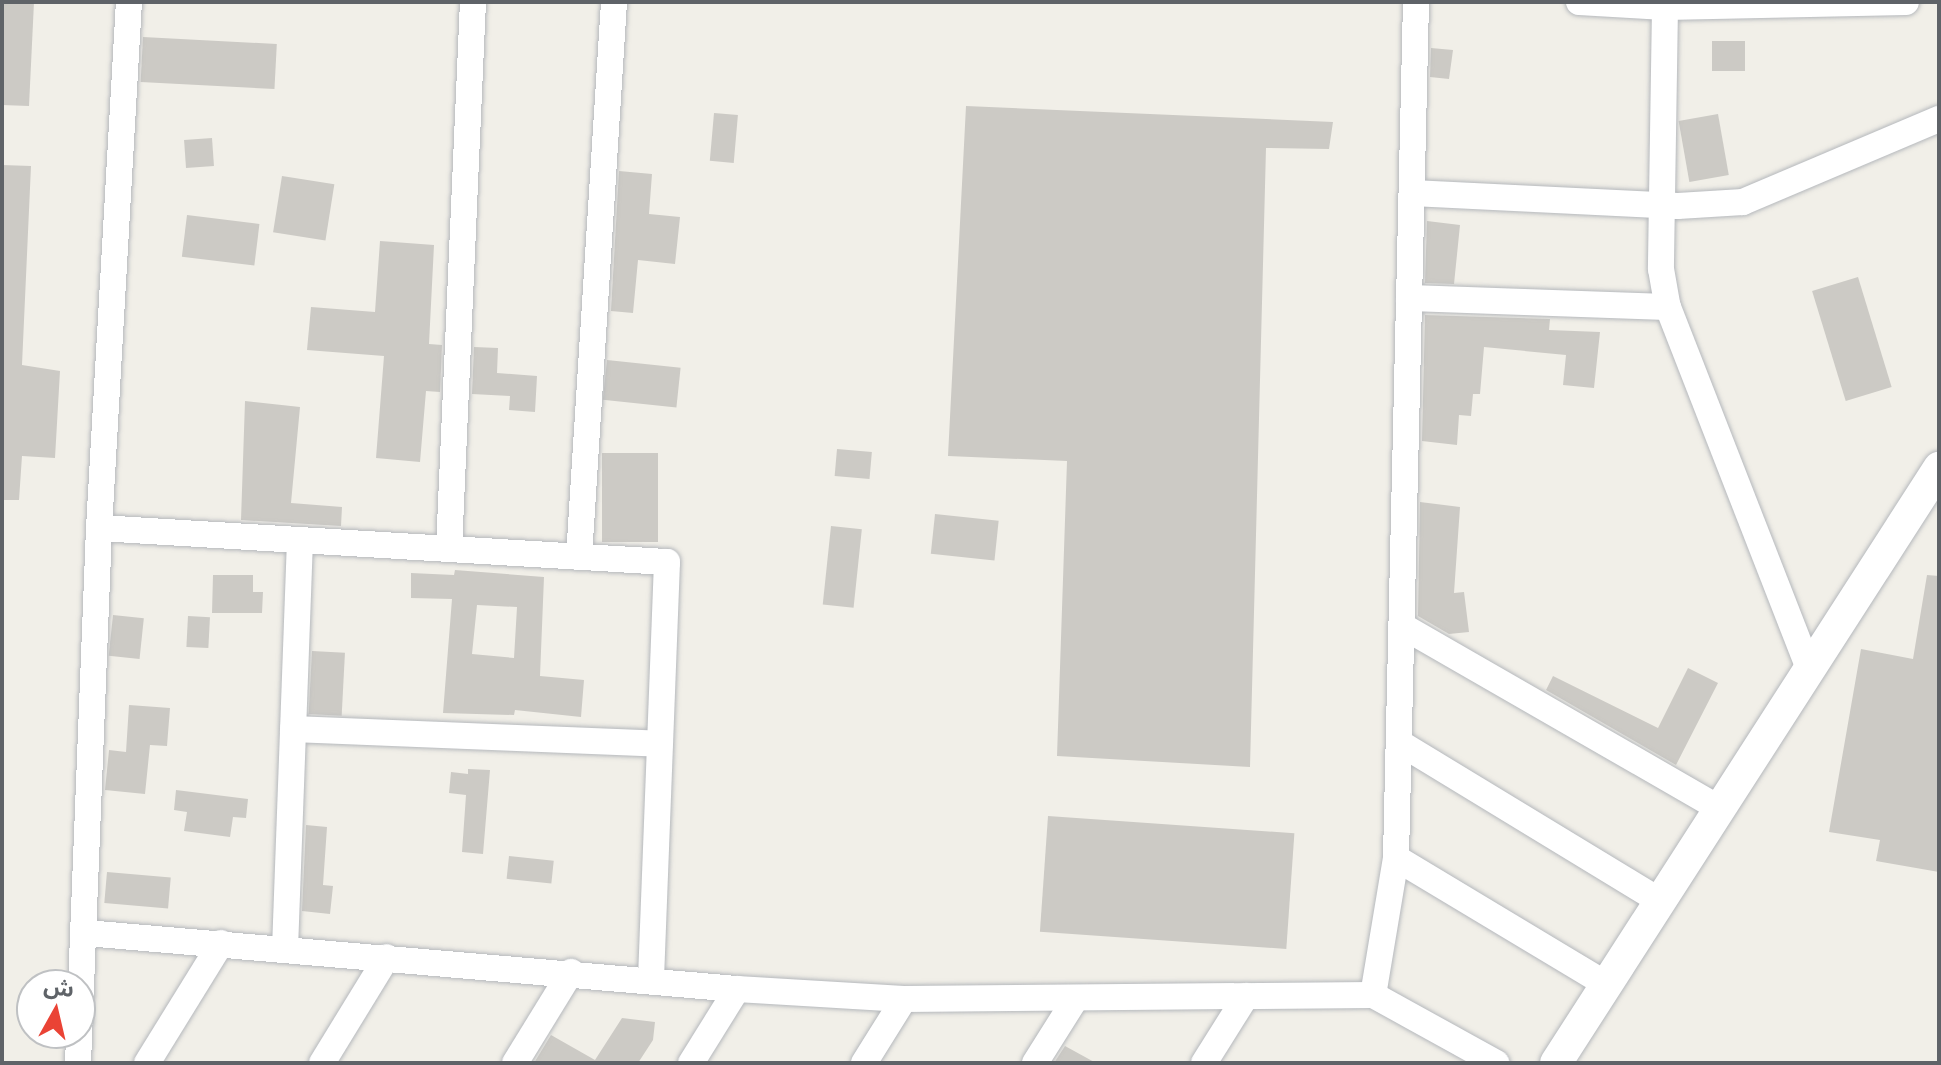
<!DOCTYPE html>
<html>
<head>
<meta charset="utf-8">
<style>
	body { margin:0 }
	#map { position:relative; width:1941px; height:1065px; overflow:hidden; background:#f1efe8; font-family:"Archivo Narrow","Noto Sans Arabic",sans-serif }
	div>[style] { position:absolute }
	.building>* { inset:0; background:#cccac5; transform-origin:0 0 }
	.roads { filter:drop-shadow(0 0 2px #b5b8bc) drop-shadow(0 0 2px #b5b8bc) }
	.minor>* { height:26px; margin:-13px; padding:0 13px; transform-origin:13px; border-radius:13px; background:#fff }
	.tertiary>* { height:32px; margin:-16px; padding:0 16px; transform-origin:16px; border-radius:16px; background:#fff }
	span { translate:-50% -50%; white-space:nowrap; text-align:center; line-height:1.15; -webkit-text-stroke:8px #fff; paint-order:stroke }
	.frame { position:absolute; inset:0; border:4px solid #5f6368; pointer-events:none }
	.north { position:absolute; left:16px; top:969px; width:80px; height:80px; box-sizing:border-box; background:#fff; border:2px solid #bfc1c3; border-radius:50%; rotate:8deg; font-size:22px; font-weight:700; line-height:32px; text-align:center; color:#5f6368 }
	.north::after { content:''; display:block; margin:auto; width:28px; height:36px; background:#ea4335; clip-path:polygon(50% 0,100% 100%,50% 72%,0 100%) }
</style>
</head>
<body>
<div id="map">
	<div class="building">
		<i style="clip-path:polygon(2px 2px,34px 2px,29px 106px,2px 105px)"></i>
		<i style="left:143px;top:37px;width:134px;height:45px;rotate:3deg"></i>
		<i style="left:1712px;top:41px;width:33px;height:30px"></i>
		<i style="clip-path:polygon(1431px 48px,1453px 50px,1449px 79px,1430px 77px)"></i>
		<i style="clip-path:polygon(966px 106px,1333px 122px,1329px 149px,1266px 148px,1250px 767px,1057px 756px,1067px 461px,948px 456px)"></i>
		<i style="left:714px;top:113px;width:24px;height:48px;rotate:5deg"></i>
		<i style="left:1718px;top:114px;width:62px;height:40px;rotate:80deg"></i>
		<i style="left:212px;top:138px;width:28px;height:28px;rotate:86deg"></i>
		<i style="clip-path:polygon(2px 165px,31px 166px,22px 365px,60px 371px,55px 458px,22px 456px,19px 500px,2px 500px)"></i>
		<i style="clip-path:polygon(619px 171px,652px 174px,649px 214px,680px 217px,675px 264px,638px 260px,633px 313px,611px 311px)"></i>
		<i style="left:282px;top:176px;width:53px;height:57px;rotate:9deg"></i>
		<i style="left:187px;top:215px;width:73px;height:42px;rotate:7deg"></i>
		<i style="clip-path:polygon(1427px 221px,1460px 225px,1454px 284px,1425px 283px)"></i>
		<i style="clip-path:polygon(380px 241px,434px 245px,429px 344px,442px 345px,440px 392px,426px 391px,420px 462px,376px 458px,384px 356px,307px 350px,311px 307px,375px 312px)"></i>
		<i style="left:1858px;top:277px;width:115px;height:48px;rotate:73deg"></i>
		<i style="clip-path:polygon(1425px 315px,1550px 319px,1549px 330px,1600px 332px,1594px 388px,1563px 385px,1566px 355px,1484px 347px,1480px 394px,1473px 394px,1471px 416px,1459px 415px,1457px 445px,1422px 441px)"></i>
		<i style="clip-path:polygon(474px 347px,498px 348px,497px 373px,537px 376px,535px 412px,509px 410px,510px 396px,472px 394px)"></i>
		<i style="left:607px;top:360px;width:74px;height:40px;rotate:6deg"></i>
		<i style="clip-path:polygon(245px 401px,300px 407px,291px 503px,342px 507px,341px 526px,241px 520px)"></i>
		<i style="left:837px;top:449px;width:35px;height:27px;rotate:5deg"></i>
		<i style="left:602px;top:453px;width:56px;height:89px"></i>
		<i style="clip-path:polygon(1420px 502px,1460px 507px,1454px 593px,1464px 592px,1469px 632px,1449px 634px,1418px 616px)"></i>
		<i style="left:935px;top:514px;width:64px;height:40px;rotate:6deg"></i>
		<i style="left:831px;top:526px;width:31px;height:79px;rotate:6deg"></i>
		<i style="clip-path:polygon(evenodd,455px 570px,544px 577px,540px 676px,584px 680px,581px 717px,515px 710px,514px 715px,443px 713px,452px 599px,411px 598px,411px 573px,454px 575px,455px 570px,477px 605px,517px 607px,514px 658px,472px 654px,477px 605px)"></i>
		<i style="clip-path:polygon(213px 575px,253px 575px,253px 592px,263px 592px,262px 613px,212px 613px)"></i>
		<i style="clip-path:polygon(1927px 575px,1939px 576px,1939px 872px,1876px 861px,1880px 840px,1829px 832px,1861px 649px,1913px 659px)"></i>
		<i style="left:113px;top:615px;width:31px;height:41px;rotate:6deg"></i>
		<i style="left:188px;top:616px;width:22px;height:31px;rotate:3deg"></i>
		<i style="left:312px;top:651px;width:33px;height:63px;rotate:3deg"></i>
		<i style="clip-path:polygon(1688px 668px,1718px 683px,1676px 765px,1546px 690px,1553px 676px,1658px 728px)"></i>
		<i style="clip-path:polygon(129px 705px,170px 708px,167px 746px,150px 745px,145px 794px,105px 790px,109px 750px,126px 752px)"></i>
		<i style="clip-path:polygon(468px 769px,490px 770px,483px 854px,462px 852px,466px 795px,449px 793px,451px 772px,468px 774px)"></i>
		<i style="clip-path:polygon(176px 790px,248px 799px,246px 818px,233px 817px,230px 837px,184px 831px,187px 812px,174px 810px)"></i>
		<i style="left:1048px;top:816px;width:247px;height:116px;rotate:4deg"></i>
		<i style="clip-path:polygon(306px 825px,327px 827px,323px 885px,333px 886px,330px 914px,302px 911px)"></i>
		<i style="left:509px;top:856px;width:45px;height:23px;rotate:6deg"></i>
		<i style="left:107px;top:872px;width:64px;height:31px;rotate:5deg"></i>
		<i style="clip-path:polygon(622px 1018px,655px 1022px,653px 1040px,638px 1063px,534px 1063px,551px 1035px,595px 1060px)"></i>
		<i style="clip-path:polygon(1065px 1046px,1096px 1063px,1054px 1063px)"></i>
	</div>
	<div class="roads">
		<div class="minor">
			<i style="left:1416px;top:2px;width:856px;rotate:91.34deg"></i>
			<i style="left:1396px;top:858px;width:139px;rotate:99.5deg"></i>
			<i style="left:1373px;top:995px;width:141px;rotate:28.9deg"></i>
			<i style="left:1579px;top:2px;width:86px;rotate:3.3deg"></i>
			<i style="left:1665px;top:7px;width:241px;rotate:-1.2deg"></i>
			<i style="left:1665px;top:7px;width:262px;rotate:90.9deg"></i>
			<i style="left:1661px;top:269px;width:39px;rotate:80deg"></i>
			<i style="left:1668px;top:307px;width:388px;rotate:68.7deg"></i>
			<i style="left:1412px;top:193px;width:266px;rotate:2.8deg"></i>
			<i style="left:1678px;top:206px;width:65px;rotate:-3.5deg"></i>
			<i style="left:1743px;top:202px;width:213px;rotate:-23deg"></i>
			<i style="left:1409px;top:298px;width:259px;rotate:2deg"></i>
			<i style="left:99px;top:528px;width:569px;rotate:3.43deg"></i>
			<i style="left:667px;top:562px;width:418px;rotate:92.2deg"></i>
			<i style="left:449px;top:549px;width:548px;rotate:-87.49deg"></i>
			<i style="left:579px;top:557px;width:556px;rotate:-86.39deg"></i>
			<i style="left:1404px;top:627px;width:365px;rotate:29.9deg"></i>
			<i style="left:293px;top:729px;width:367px;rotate:2.3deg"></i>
			<i style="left:1400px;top:743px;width:304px;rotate:31.3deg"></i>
			<i style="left:1396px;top:858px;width:245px;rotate:31deg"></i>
			<i style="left:86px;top:933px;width:653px;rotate:4.92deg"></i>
			<i style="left:737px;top:989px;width:167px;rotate:3.4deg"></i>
			<i style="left:904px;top:999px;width:469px;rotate:-0.5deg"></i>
			<i style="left:285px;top:949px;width:409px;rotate:-87.9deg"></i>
			<i style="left:78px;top:1063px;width:535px;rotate:-87.75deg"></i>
			<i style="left:99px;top:528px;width:527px;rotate:-86.74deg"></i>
			<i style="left:147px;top:1063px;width:141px;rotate:-58.3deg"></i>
			<i style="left:322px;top:1063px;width:124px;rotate:-58.5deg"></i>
			<i style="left:515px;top:1063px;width:107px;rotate:-58.4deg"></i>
			<i style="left:691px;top:1063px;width:87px;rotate:-58.1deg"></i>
			<i style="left:864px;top:1063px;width:75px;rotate:-58deg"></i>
			<i style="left:1035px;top:1063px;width:73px;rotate:-57.8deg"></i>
			<i style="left:1204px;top:1063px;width:79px;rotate:-57.9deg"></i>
		</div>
		<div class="tertiary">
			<i style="left:1556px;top:1063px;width:708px;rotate:-57.23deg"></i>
		</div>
	</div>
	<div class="frame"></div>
	<div class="north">ش</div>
</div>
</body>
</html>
